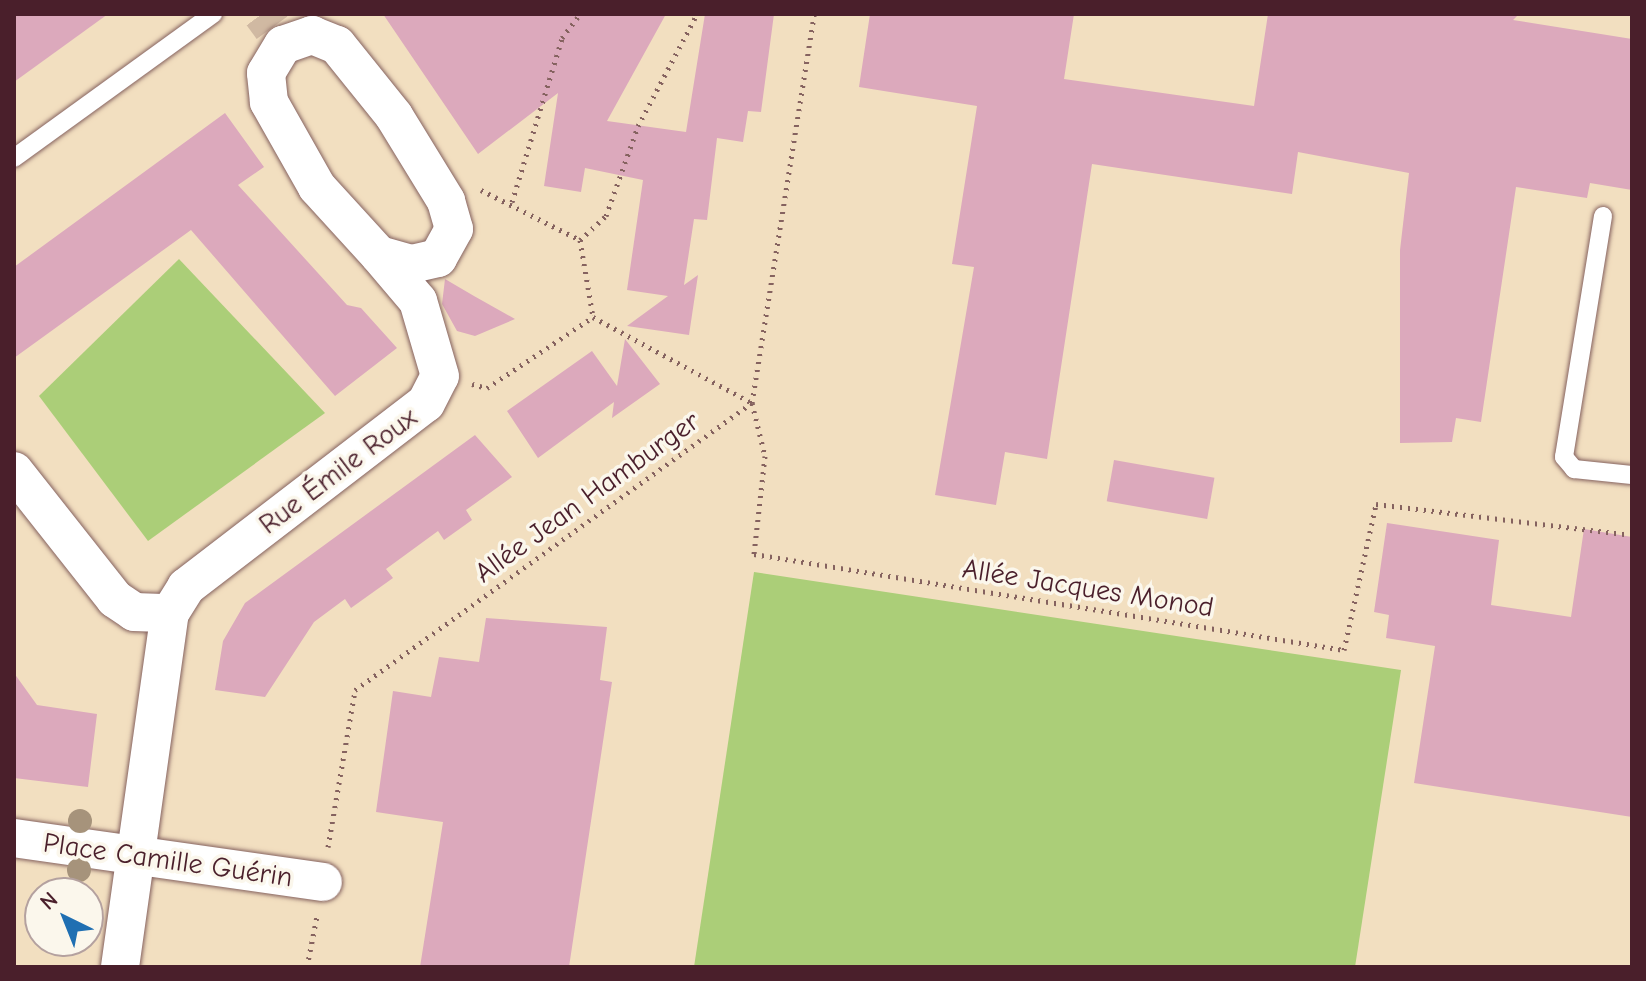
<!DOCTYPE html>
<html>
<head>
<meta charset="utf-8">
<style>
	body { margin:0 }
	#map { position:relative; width:1646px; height:981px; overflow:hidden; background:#f2dfc0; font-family:"Comic Neue",sans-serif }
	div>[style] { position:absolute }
	.green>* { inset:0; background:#abce78 }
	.building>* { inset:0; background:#dca9bc; transform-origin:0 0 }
	.minor-tunnel>* { height:38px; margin-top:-19px; transform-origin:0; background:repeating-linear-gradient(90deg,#d0b9a2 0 38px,transparent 0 57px) }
	.path>* { height:5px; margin-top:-2.5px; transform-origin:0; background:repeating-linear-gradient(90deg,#85625f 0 2px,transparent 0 8px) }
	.roads { filter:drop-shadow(0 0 2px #85625f) drop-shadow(0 0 2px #85625f) }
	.service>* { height:18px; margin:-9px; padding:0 9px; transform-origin:9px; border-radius:9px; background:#fff }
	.minor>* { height:38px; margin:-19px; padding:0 19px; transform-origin:19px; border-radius:19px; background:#fff }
	.trees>* { width:24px; height:24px; margin:-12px; border-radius:50%; background:#a6937b }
	span { translate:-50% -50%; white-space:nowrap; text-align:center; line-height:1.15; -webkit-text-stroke:7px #fbf7ec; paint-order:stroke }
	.street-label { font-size:28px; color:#4a1f2b }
	.frame { position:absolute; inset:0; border:16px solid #4a1f2b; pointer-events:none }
	.north { position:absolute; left:24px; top:877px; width:80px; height:80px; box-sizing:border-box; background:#fbf7ec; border:2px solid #b4a19f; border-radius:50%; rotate:317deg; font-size:22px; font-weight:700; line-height:32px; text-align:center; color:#4a1f2b }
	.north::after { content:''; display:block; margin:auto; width:28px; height:36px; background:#1f6fb2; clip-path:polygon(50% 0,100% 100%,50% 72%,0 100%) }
</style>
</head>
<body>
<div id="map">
	<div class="green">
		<i style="clip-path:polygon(179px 259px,325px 413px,148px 541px,39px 396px)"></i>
		<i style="clip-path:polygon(754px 572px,1401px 670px,1355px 967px,694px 967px)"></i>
	</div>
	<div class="building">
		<i style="clip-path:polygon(14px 14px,108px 14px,14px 82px)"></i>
		<i style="clip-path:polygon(383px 14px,666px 14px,607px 121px,686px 132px,705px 14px,774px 14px,761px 112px,748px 111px,743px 142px,717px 138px,707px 220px,694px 219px,684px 285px,698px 275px,689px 335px,627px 326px,668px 296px,627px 290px,643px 180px,585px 168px,581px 192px,544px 186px,558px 93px,478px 154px)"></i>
		<i style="clip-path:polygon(870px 14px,1074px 14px,1064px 79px,1254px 106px,1268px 14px,1519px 14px,1513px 20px,1632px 39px,1632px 190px,1590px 183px,1587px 198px,1516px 187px,1481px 422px,1456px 418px,1452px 442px,1400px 443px,1400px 250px,1409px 173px,1298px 152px,1292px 194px,1092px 164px,1047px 459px,1005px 452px,996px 505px,935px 495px,974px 267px,952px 264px,977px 106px,859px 87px)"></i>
		<i style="clip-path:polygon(225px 113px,264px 167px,238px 185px,347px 305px,361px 308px,397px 348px,335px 396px,191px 230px,14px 358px,14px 267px)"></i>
		<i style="clip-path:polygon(445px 279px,474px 296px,515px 319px,475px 336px,457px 331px,442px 304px)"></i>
		<i style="clip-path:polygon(625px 339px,660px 384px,612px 418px,614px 402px,538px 458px,507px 411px,592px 351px,617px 386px)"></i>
		<i style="clip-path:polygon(475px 435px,512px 477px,466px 510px,472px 520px,444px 540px,438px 531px,386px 569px,393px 578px,351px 608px,345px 599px,314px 622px,265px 697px,215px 690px,223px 641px,245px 603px)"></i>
		<i style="left:1114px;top:460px;width:102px;height:42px;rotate:10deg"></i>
		<i style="clip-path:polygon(1387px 523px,1499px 540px,1491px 605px,1571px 617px,1584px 529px,1632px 537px,1632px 817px,1414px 783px,1435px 646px,1386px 638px,1389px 615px,1374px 612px)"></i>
		<i style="clip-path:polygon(486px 618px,607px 627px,600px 680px,612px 682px,569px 967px,420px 967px,443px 822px,376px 812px,393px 691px,431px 697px,439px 657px,479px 662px)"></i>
		<i style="clip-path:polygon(14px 673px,37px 705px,97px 714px,88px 787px,14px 778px)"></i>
	</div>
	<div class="minor-tunnel">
		<i style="left:262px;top:14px;width:17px;rotate:54deg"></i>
	</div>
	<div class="path">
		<i style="left:481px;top:190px;width:111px;rotate:26.8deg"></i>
		<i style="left:580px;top:240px;width:78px;rotate:80.4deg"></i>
		<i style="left:512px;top:202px;width:171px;rotate:-73deg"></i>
		<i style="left:562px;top:38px;width:30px;rotate:-53deg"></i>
		<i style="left:580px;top:240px;width:35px;rotate:-43deg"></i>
		<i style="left:606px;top:216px;width:96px;rotate:-70.4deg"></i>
		<i style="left:638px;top:126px;width:127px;rotate:-62.2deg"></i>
		<i style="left:472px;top:384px;width:16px;rotate:15deg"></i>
		<i style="left:487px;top:388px;width:128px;rotate:-33.8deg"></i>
		<i style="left:593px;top:317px;width:181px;rotate:28.4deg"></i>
		<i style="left:752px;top:403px;width:55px;rotate:76.2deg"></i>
		<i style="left:765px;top:456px;width:99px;rotate:96.4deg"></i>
		<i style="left:754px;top:554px;width:598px;rotate:9.24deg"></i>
		<i style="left:1344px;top:650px;width:149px;rotate:-77.6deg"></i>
		<i style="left:1376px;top:504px;width:258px;rotate:6.9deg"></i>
		<i style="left:328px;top:847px;width:159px;rotate:-80.2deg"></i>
		<i style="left:355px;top:690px;width:490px;rotate:-35.9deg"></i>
		<i style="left:752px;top:403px;width:394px;rotate:-80.9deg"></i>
		<i style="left:307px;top:967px;width:52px;rotate:-78.9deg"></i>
	</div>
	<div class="roads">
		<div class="service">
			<i style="left:14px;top:158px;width:246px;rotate:-35.9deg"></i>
			<i style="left:1603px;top:216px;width:244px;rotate:99.2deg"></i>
			<i style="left:1564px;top:457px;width:16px;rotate:50deg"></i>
			<i style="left:1574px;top:469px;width:58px;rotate:5.9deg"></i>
		</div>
		<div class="minor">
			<i style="left:312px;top:35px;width:27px;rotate:22deg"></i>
			<i style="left:337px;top:45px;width:91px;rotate:51.2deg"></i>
			<i style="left:394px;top:116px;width:100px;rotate:58.5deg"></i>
			<i style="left:446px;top:201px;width:29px;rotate:74deg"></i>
			<i style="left:454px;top:229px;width:33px;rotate:119deg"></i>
			<i style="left:438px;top:258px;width:28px;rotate:167deg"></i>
			<i style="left:411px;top:264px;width:33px;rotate:-164deg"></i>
			<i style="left:379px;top:255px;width:92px;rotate:-132.4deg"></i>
			<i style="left:317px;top:187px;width:98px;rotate:-119.5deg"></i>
			<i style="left:269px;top:102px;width:29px;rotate:-96deg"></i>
			<i style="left:266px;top:73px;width:33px;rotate:-59deg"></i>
			<i style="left:283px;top:45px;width:31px;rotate:-19deg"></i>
			<i style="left:14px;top:471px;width:163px;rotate:51.7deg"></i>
			<i style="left:115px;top:599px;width:23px;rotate:34deg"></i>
			<i style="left:134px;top:612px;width:36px;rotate:2deg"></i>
			<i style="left:14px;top:838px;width:312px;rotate:8.1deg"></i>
			<i style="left:120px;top:967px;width:358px;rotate:-82deg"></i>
			<i style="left:170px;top:613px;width:31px;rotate:-58deg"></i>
			<i style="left:186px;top:587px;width:302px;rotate:-37.5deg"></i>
			<i style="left:426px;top:403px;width:30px;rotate:-63deg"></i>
			<i style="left:440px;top:376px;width:78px;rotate:-106.3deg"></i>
			<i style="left:418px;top:301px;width:60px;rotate:-130.3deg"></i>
		</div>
	</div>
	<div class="trees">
		<i style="left:80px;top:821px"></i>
		<i style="left:79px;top:870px"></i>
	</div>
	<div class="street-label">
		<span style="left:338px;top:471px;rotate:-37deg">Rue Émile Roux</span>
		<span style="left:587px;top:497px;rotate:-36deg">Allée Jean Hamburger</span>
		<span style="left:1088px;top:588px;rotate:9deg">Allée Jacques Monod</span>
		<span style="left:168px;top:860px;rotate:8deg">Place Camille Guérin</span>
	</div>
	<div class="frame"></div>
	<div class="north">N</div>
</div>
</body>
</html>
